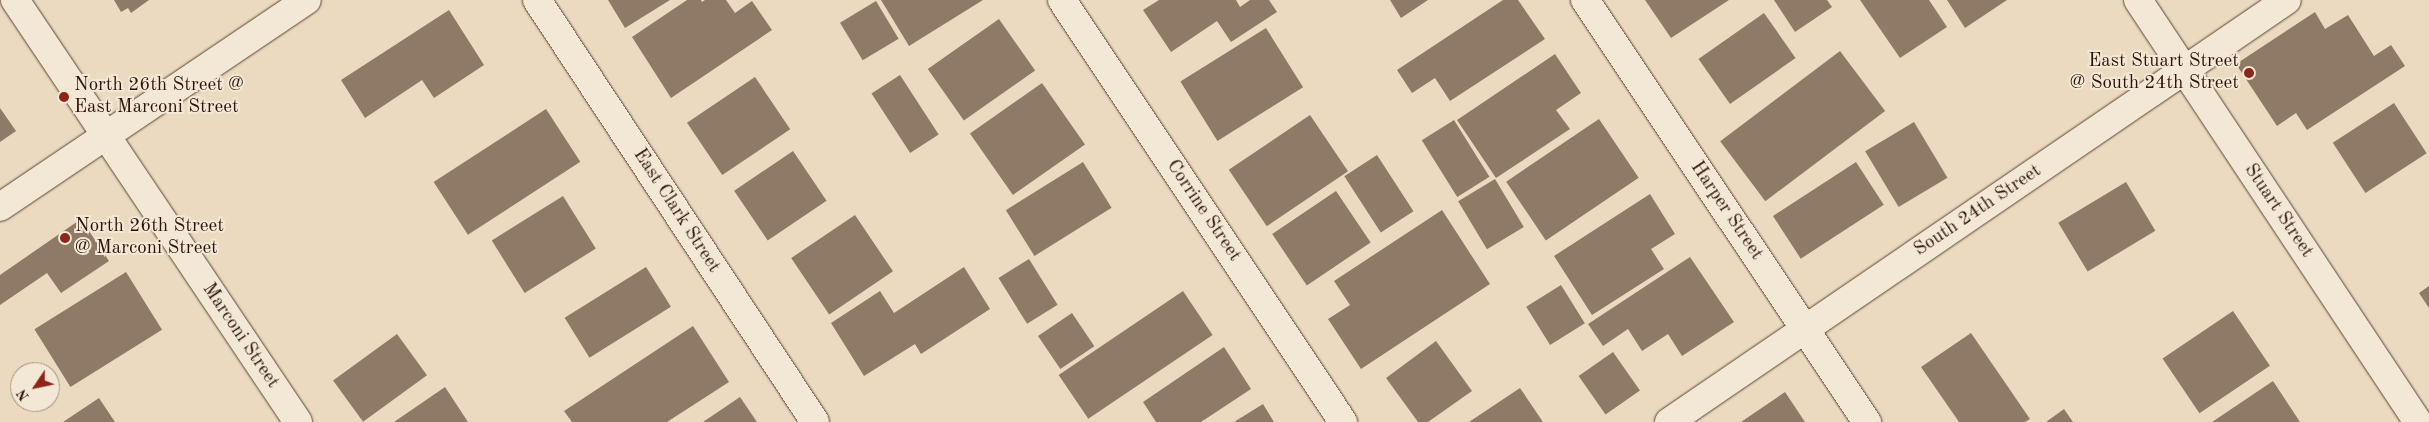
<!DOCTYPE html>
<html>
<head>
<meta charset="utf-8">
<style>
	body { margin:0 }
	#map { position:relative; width:2429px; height:422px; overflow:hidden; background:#ecdac0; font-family:"Old Standard TT",serif }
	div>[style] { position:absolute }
	.building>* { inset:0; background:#8f7a67; transform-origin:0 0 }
	.roads { filter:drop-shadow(0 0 1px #5b4434) drop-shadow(0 0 1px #5b4434) }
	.street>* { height:28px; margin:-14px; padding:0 14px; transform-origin:14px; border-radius:14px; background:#f3e7d6 }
	.secondary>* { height:28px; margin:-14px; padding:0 14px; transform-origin:14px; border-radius:14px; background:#f3e7d6 }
	.dots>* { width:14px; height:14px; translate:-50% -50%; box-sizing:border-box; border:2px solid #f3e7d6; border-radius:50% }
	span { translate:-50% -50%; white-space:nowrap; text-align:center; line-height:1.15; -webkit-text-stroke:4px #f3e7d6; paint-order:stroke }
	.poi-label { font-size:19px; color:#2b1206 }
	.right { translate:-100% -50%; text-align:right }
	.left { translate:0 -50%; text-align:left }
	.street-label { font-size:19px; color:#2b1206 }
	.north { position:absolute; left:10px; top:362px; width:50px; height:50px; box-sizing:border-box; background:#f3e7d6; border:1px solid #a39283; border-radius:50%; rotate:236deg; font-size:14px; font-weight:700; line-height:20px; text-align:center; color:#2b1206 }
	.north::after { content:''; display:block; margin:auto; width:18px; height:22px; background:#8f2418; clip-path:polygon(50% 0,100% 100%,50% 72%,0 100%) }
</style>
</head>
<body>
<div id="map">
	<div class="building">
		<i style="clip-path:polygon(114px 0,149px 0,131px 13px,128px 8px,121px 12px)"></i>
		<i style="clip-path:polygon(608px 0,670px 0,625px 28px)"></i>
		<i style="clip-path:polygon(687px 0,701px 0,702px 2px,705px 0,726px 0,735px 13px,752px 1px,772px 30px,671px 98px,632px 37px)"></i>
		<i style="clip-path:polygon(881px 0,983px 0,909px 46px)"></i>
		<i style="clip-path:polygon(1159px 0,1236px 0,1240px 7px,1250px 0,1269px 0,1277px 12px,1231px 42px,1217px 21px,1171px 52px,1143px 10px)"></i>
		<i style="clip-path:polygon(1390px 0,1428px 0,1401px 18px)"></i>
		<i style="clip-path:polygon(1503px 0,1518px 0,1545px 39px,1450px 101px,1435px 78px,1412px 93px,1397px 70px)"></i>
		<i style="clip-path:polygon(1645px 0,1729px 0,1671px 38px)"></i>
		<i style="clip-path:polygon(1774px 0,1827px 0,1832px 7px,1795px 32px)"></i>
		<i style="clip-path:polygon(1860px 0,1929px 0,1947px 27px,1900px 58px)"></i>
		<i style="clip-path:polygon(1947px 0,2007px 0,1965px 28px)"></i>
		<i style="left:876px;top:1px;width:44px;height:42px;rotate:59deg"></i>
		<i style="clip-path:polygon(449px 10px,484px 65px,434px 98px,422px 80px,365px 118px,341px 80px)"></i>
		<i style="clip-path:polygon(2315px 12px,2325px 29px,2348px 15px,2374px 56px,2391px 45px,2405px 66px,2307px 130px,2296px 113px,2277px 126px,2236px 64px)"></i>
		<i style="left:1764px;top:13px;width:55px;height:80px;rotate:55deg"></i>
		<i style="left:999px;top:19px;width:63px;height:87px;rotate:55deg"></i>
		<i style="left:1266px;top:28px;width:70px;height:101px;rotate:58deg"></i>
		<i style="left:1840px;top:51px;width:75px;height:150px;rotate:53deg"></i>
		<i style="clip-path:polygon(1555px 54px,1581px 93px,1556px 110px,1570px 129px,1496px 178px,1457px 120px)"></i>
		<i style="left:900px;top:75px;width:71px;height:34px;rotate:57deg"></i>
		<i style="left:755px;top:77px;width:63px;height:82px;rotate:56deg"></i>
		<i style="left:1042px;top:83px;width:75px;height:88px;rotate:55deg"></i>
		<i style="left:2394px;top:103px;width:60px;height:73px;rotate:57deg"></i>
		<i style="clip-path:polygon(0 108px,16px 131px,0 142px)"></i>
		<i style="left:546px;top:109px;width:63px;height:134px;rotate:57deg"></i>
		<i style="left:1310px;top:115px;width:68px;height:98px;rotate:56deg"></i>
		<i style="left:1599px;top:119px;width:71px;height:112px;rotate:56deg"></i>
		<i style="left:1454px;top:120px;width:67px;height:38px;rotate:58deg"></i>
		<i style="left:1914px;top:122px;width:65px;height:57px;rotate:59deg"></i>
		<i style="left:793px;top:151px;width:60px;height:71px;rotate:56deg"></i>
		<i style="left:1377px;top:155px;width:67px;height:39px;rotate:57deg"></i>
		<i style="left:1083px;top:162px;width:54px;height:91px;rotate:58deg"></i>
		<i style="left:1856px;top:162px;width:51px;height:99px;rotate:57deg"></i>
		<i style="left:1495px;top:179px;width:56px;height:43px;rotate:59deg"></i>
		<i style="left:2126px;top:182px;width:57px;height:79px;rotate:59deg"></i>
		<i style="left:1336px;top:191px;width:62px;height:77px;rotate:56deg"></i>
		<i style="clip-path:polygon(1650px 194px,1675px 234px,1651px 249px,1664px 269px,1592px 315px,1554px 256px)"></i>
		<i style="left:563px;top:196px;width:62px;height:84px;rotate:58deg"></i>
		<i style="clip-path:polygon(1442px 210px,1490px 284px,1361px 369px,1328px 319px,1350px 305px,1334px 281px)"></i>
		<i style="left:855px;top:215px;width:68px;height:77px;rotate:56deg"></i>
		<i style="clip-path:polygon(81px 219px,109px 261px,61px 293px,47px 273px,0 305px,0 275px)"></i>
		<i style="clip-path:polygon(1690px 257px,1734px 322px,1682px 356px,1668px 334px,1642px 351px,1628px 329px,1603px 346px,1588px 324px)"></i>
		<i style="left:1029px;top:259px;width:54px;height:36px;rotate:58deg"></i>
		<i style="left:646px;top:267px;width:47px;height:96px;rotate:58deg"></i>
		<i style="clip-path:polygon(964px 267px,990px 309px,921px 354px,915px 344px,864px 376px,831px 323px,880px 291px,894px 313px)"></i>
		<i style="left:126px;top:272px;width:68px;height:108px;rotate:58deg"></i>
		<i style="left:1561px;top:285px;width:45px;height:41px;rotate:58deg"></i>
		<i style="clip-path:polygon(2429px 286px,2429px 308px,2419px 293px)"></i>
		<i style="left:1183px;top:291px;width:53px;height:150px;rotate:56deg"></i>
		<i style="left:2233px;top:311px;width:66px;height:85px;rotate:56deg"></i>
		<i style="left:1072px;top:313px;width:40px;height:41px;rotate:56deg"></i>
		<i style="clip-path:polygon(693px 326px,729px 382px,667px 422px,572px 422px,564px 411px)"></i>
		<i style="clip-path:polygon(1971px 333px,2030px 419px,2025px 422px,1959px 422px,1921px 367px)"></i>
		<i style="left:397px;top:334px;width:51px;height:79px;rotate:54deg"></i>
		<i style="clip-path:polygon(1436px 341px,1472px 391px,1428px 422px,1418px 422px,1386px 378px)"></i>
		<i style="clip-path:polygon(1224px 347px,1251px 389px,1201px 422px,1156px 422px,1143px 402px)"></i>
		<i style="left:1613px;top:352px;width:47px;height:42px;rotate:55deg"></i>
		<i style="clip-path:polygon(2273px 381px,2300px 422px,2212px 422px)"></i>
		<i style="clip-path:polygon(445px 387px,468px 422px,394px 422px)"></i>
		<i style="clip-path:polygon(1520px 388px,1543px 422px,1469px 422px)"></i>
		<i style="clip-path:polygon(1785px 392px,1805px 422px,1741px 422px)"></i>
		<i style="clip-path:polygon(740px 397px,757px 422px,703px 422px)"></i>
		<i style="clip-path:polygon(99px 398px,115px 422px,63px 422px)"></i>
		<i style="clip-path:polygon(1263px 404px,1274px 422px,1234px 422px)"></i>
		<i style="clip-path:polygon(2064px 409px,2073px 422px,2046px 422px)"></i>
	</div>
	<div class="roads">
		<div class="street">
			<i style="left:15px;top:0;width:508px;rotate:56.15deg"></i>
			<i style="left:1062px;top:0;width:507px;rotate:56.34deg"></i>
			<i style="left:1585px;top:0;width:508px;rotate:56.25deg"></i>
			<i style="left:2138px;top:0;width:506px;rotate:56.44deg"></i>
			<i style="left:0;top:207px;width:370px;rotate:-34deg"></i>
			<i style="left:1669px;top:422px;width:748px;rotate:-34.33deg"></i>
		</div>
		<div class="secondary">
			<i style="left:537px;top:0;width:505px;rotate:56.62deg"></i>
		</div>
	</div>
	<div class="dots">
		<i style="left:2249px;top:73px;background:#8f2418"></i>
		<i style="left:64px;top:97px;background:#8f2418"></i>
		<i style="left:65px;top:238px;background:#8f2418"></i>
	</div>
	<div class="poi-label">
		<span class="right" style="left:2239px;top:73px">East Stuart Street<br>@ South 24th Street</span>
		<span class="left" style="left:74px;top:97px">North 26th Street @<br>East Marconi Street</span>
		<span class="left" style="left:75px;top:238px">North 26th Street<br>@ Marconi Street</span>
	</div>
	<div class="street-label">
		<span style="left:676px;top:211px;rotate:57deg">East Clark Street</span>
		<span style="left:1203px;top:211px;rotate:56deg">Corrine Street</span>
		<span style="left:1726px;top:211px;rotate:56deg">Harper Street</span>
		<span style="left:1978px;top:211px;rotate:-34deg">South 24th Street</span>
		<span style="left:2278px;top:211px;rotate:56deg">Stuart Street</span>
		<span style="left:240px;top:336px;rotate:56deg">Marconi Street</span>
	</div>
	<div class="north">N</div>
</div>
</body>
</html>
